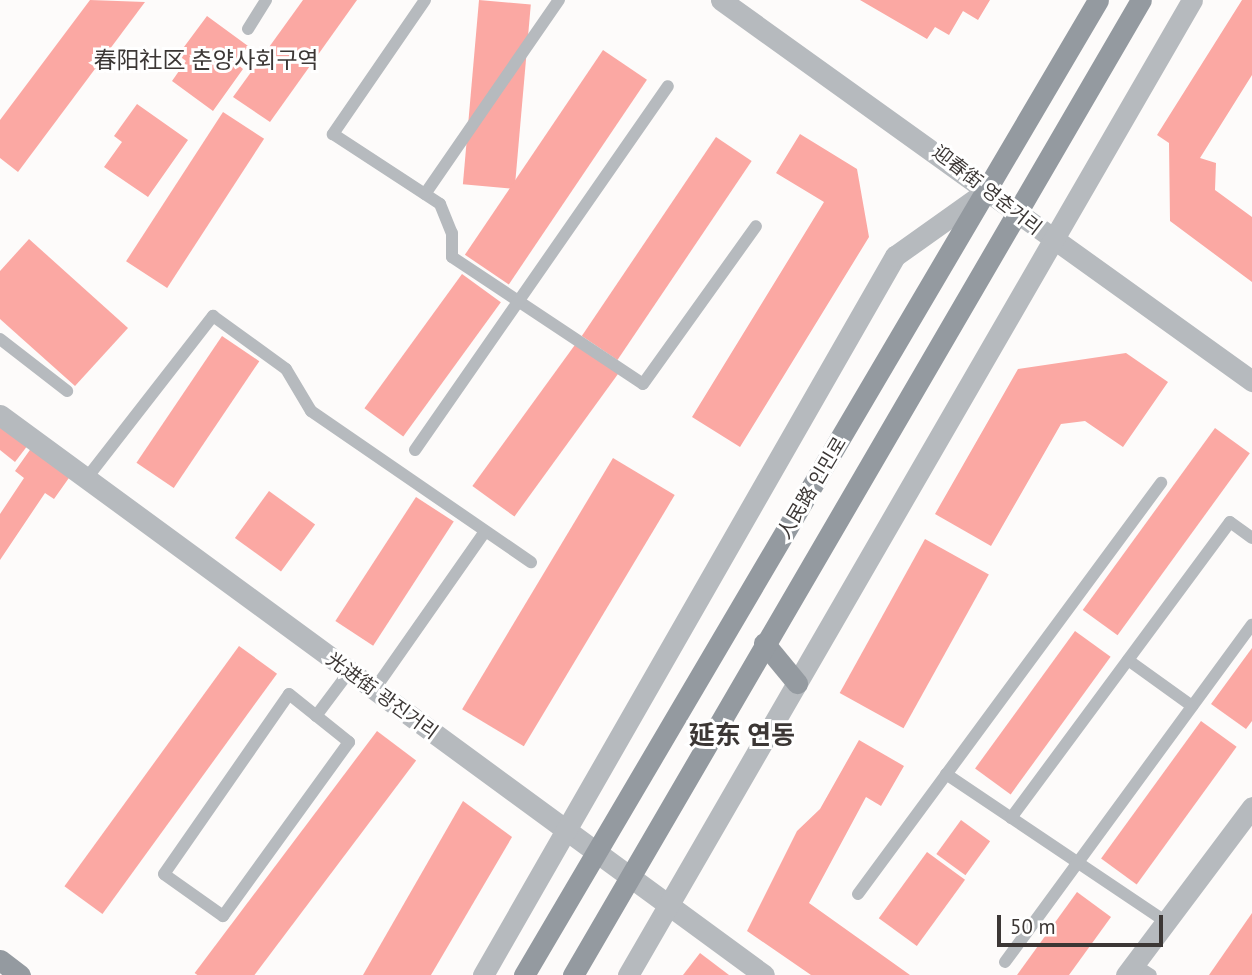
<!DOCTYPE html>
<html>
<head>
<meta charset="utf-8">
<style>
	body { margin:0 }
	#map { position:relative; width:1252px; height:975px; overflow:hidden; background:#fdfbfa; font-family:"PT Sans","Noto Sans SC","Noto Sans KR",sans-serif }
	div>[style] { position:absolute }
	.building>* { inset:0; background:#fba8a3; transform-origin:0 0 }
	.service>* { height:12px; margin:-6px; padding:0 6px; transform-origin:6px; border-radius:6px; background:#b6babe }
	.minor>* { height:21px; margin:-10.5px; padding:0 10.5px; transform-origin:10.5px; border-radius:10.5px; background:#b6babe }
	.tertiary>* { height:21px; margin:-10.5px; padding:0 10.5px; transform-origin:10.5px; border-radius:10.5px; background:#b6babe }
	.secondary>* { height:21px; margin:-10.5px; padding:0 10.5px; transform-origin:10.5px; border-radius:10.5px; background:#949aa0 }
	span { translate:-50% -50%; white-space:nowrap; text-align:center; line-height:1.15; -webkit-text-stroke:6px #fff; paint-order:stroke }
	.street-label { font-size:19px; color:#3c3735 }
	.quarter-label { font-size:23px; color:#3c3735 }
	.district-label { font-size:26px; color:#3c3735; font-weight:700 }
	.scale { position:absolute; left:997px; top:915px; width:166px; height:32px; box-sizing:border-box; border:4px solid #3c3735; border-top:0; padding-left:9px; font-size:21px; line-height:24px; white-space:nowrap; color:#3c3735; -webkit-text-stroke:5px #fff; paint-order:stroke }
</style>
</head>
<body>
<div id="map">
	<div class="building">
		<i style="clip-path:polygon(90px 0,145px 2px,18px 172px,0 158px,0 120px)"></i>
		<i style="clip-path:polygon(303px 0,357px 0,270px 122px,233px 97px)"></i>
		<i style="left:479px;top:0;width:52px;height:185px;rotate:5deg"></i>
		<i style="clip-path:polygon(860px 0,990px 0,978px 20px,963px 11px,949px 35px,935px 27px,927px 39px)"></i>
		<i style="clip-path:polygon(1242px 0,1252px 0,1252px 75px,1200px 158px,1216px 163px,1215px 190px,1252px 217px,1252px 282px,1170px 221px,1169px 143px,1157px 135px)"></i>
		<i style="clip-path:polygon(207px 16px,248px 46px,236px 63px,243px 69px,213px 111px,172px 81px,186px 61px,178px 55px)"></i>
		<i style="left:603px;top:50px;width:53px;height:247px;rotate:34deg"></i>
		<i style="clip-path:polygon(137px 104px,188px 140px,148px 197px,104px 167px,122px 142px,114px 136px)"></i>
		<i style="left:223px;top:112px;width:49px;height:178px;rotate:33deg"></i>
		<i style="clip-path:polygon(800px 134px,857px 169px,869px 237px,740px 447px,692px 417px,824px 202px,776px 173px)"></i>
		<i style="left:716px;top:137px;width:43px;height:240px;rotate:34deg"></i>
		<i style="clip-path:polygon(29px 239px,128px 328px,75px 386px,0 319px,0 271px)"></i>
		<i style="left:462px;top:274px;width:48px;height:166px;rotate:36deg"></i>
		<i style="left:222px;top:336px;width:45px;height:153px;rotate:34deg"></i>
		<i style="left:577px;top:342px;width:52px;height:178px;rotate:36deg"></i>
		<i style="clip-path:polygon(1126px 353px,1168px 382px,1123px 447px,1085px 421px,1061px 424px,991px 546px,935px 514px,1018px 369px)"></i>
		<i style="clip-path:polygon(0 423px,28px 445px,15px 462px,0 450px)"></i>
		<i style="left:1215px;top:428px;width:43px;height:225px;rotate:36deg"></i>
		<i style="clip-path:polygon(32px 447px,71px 475px,54px 499px,45px 493px,0 560px,0 514px,24px 478px,15px 471px)"></i>
		<i style="left:613px;top:458px;width:72px;height:293px;rotate:31deg"></i>
		<i style="left:269px;top:491px;width:57px;height:58px;rotate:36deg"></i>
		<i style="left:416px;top:497px;width:45px;height:148px;rotate:33deg"></i>
		<i style="left:925px;top:539px;width:73px;height:176px;rotate:29deg"></i>
		<i style="left:1075px;top:631px;width:44px;height:170px;rotate:36deg"></i>
		<i style="left:239px;top:646px;width:47px;height:297px;rotate:36deg"></i>
		<i style="clip-path:polygon(1252px 648px,1252px 721px,1246px 729px,1211px 704px)"></i>
		<i style="left:1201px;top:721px;width:44px;height:170px;rotate:36deg"></i>
		<i style="left:377px;top:731px;width:49px;height:303px;rotate:37deg"></i>
		<i style="clip-path:polygon(859px 740px,904px 766px,881px 806px,866px 797px,809px 903px,910px 975px,811px 975px,747px 931px,797px 831px,820px 809px)"></i>
		<i style="clip-path:polygon(463px 801px,512px 837px,431px 975px,363px 975px)"></i>
		<i style="left:961px;top:820px;width:36px;height:42px;rotate:36deg"></i>
		<i style="left:927px;top:852px;width:47px;height:82px;rotate:36deg"></i>
		<i style="clip-path:polygon(1077px 892px,1111px 917px,1069px 975px,1017px 975px)"></i>
		<i style="clip-path:polygon(1252px 913px,1252px 975px,1209px 975px)"></i>
		<i style="clip-path:polygon(700px 953px,729px 975px,683px 975px)"></i>
	</div>
	<div class="service">
		<i style="left:425px;top:0;width:163px;rotate:124.5deg"></i>
		<i style="left:333px;top:134px;width:128px;rotate:33.2deg"></i>
		<i style="left:440px;top:204px;width:31px;rotate:68deg"></i>
		<i style="left:452px;top:233px;width:24px;rotate:90deg"></i>
		<i style="left:452px;top:257px;width:229px;rotate:33.6deg"></i>
		<i style="left:643px;top:384px;width:194px;rotate:-54.4deg"></i>
		<i style="left:248px;top:29px;width:34px;rotate:-58deg"></i>
		<i style="left:425px;top:194px;width:236px;rotate:-55.4deg"></i>
		<i style="left:0;top:339px;width:85px;rotate:37.8deg"></i>
		<i style="left:415px;top:450px;width:443px;rotate:-55.2deg"></i>
		<i style="left:86px;top:479px;width:207px;rotate:-52.1deg"></i>
		<i style="left:213px;top:316px;width:90px;rotate:36deg"></i>
		<i style="left:286px;top:369px;width:49px;rotate:59.2deg"></i>
		<i style="left:311px;top:411px;width:267px;rotate:34.5deg"></i>
		<i style="left:1128px;top:660px;width:79px;rotate:35.7deg"></i>
		<i style="left:374px;top:690px;width:192px;rotate:-55deg"></i>
		<i style="left:289px;top:694px;width:77px;rotate:38.7deg"></i>
		<i style="left:349px;top:742px;width:215px;rotate:125.9deg"></i>
		<i style="left:223px;top:916px;width:72px;rotate:-144.6deg"></i>
		<i style="left:164px;top:874px;width:219px;rotate:-55.2deg"></i>
		<i style="left:316px;top:716px;width:55px;rotate:-53.1deg"></i>
		<i style="left:946px;top:774px;width:265px;rotate:33.9deg"></i>
		<i style="left:1011px;top:818px;width:368px;rotate:-53.5deg"></i>
		<i style="left:1230px;top:522px;width:27px;rotate:36deg"></i>
		<i style="left:858px;top:894px;width:511px;rotate:-53.6deg"></i>
		<i style="left:1005px;top:962px;width:418px;rotate:-53.8deg"></i>
		<i style="left:1134px;top:964px;width:20px;rotate:33deg"></i>
	</div>
	<div class="minor">
		<i style="left:0;top:415px;width:947px;rotate:36.24deg"></i>
		<i style="left:1126px;top:975px;width:210px;rotate:-53.1deg"></i>
	</div>
	<div class="tertiary">
		<i style="left:721px;top:0;width:654px;rotate:35.66deg"></i>
		<i style="left:483px;top:975px;width:829px;rotate:-60.19deg"></i>
		<i style="left:895px;top:256px;width:110px;rotate:-35.4deg"></i>
		<i style="left:628px;top:975px;width:1126px;rotate:-59.95deg"></i>
	</div>
	<div class="secondary">
		<i style="left:764px;top:643px;width:52px;rotate:50.5deg"></i>
		<i style="left:0;top:960px;width:25px;rotate:37deg"></i>
		<i style="left:524px;top:975px;width:1131px;rotate:-59.51deg"></i>
		<i style="left:573px;top:975px;width:1128px;rotate:-59.78deg"></i>
	</div>
	<div class="street-label">
		<span style="left:987px;top:190px;rotate:38deg">迎春街 영춘거리</span>
		<span style="left:812px;top:488px;rotate:-59deg">人民路 인민로</span>
		<span style="left:382px;top:696px;rotate:36deg">光进街 광진거리</span>
	</div>
	<div class="quarter-label">
		<span style="left:206px;top:60px">春阳社区 춘양사회구역</span>
	</div>
	<div class="district-label">
		<span style="left:742px;top:735px">延东 연동</span>
	</div>
	<div class="scale">50 m</div>
</div>
</body>
</html>
